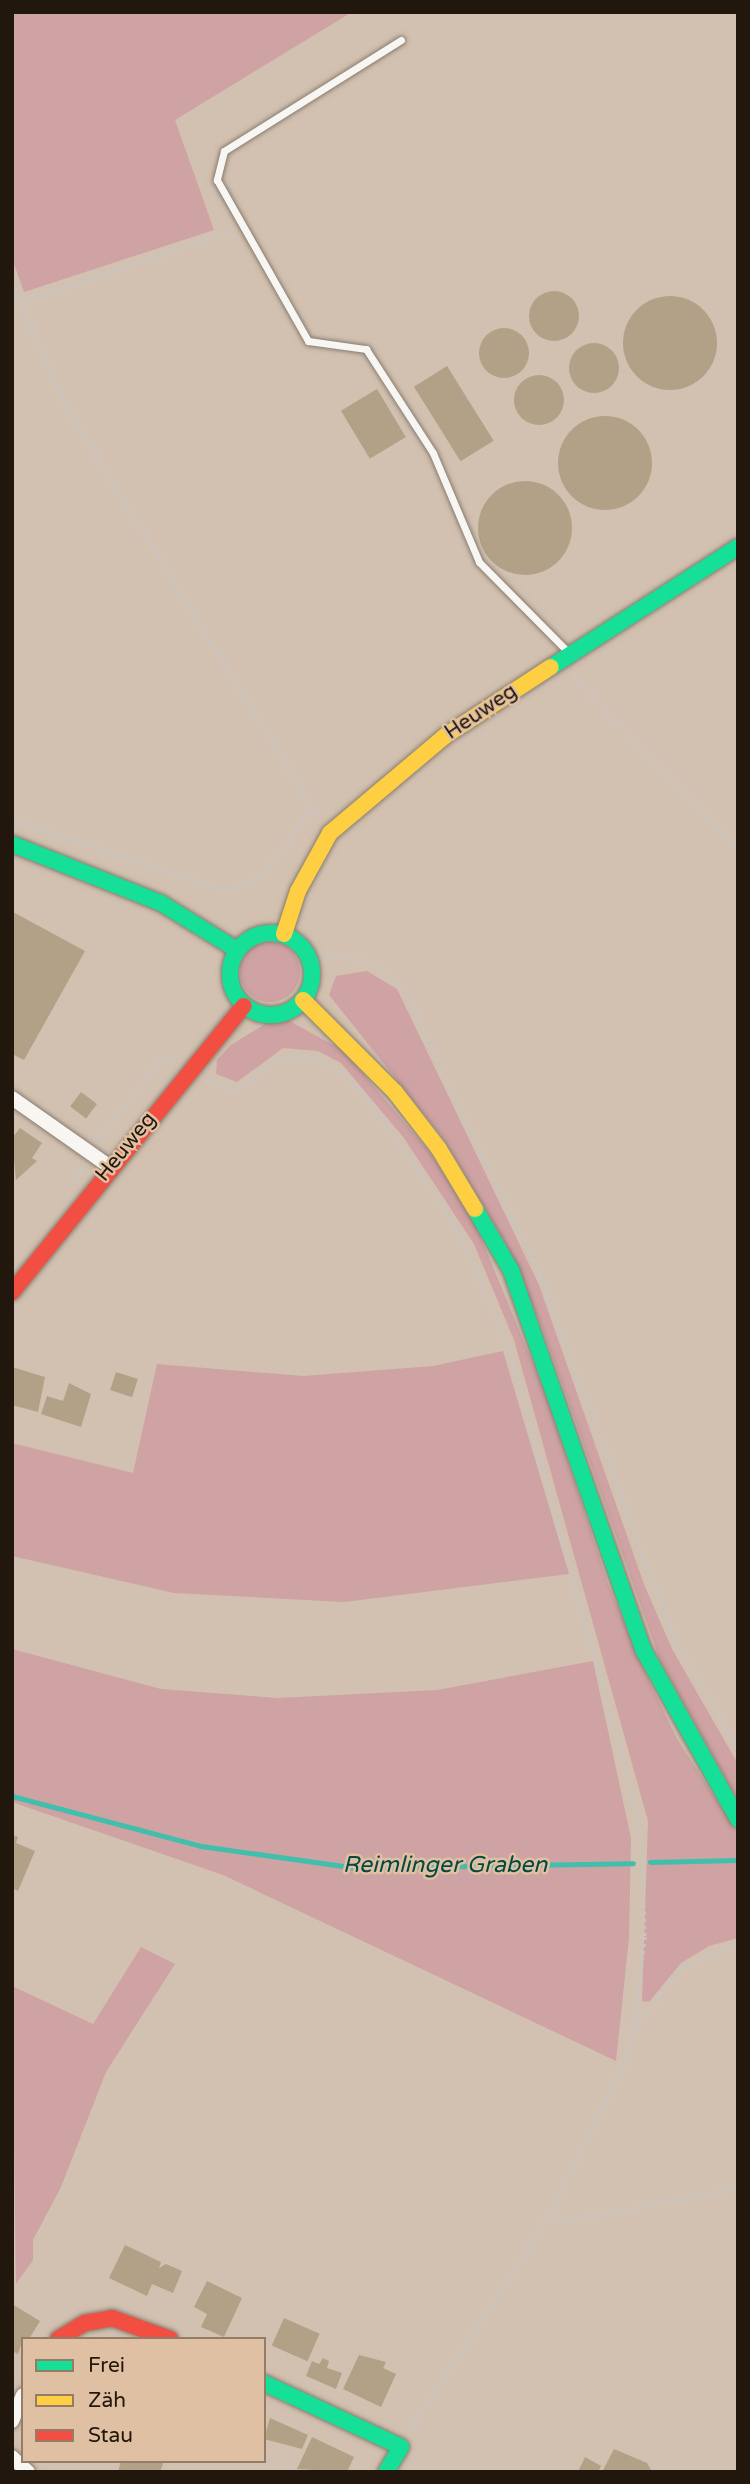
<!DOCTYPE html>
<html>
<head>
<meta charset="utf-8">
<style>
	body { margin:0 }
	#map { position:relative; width:750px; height:2484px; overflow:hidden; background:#d2c1b0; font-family:"Varela Round",sans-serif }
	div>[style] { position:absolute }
	.green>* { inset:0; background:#cfa2a3 }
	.round { border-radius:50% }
	.stream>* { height:5px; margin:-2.5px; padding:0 2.5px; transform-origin:2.5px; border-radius:2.5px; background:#42beac }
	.building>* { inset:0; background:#b2a186; transform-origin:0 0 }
	.path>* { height:3.5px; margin-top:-1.75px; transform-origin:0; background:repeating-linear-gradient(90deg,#cac4c0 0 3.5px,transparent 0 7px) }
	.roads { filter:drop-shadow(0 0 2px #897d70) drop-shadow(0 0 2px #897d70) }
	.lane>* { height:7px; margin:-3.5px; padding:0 3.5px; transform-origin:3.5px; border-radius:3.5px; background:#f8f6f3 }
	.street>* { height:14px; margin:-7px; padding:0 7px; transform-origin:7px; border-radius:7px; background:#f8f6f3 }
	.fast>* { height:16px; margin:-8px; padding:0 8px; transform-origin:8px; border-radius:8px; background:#16e098 }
	.fast>.ring { margin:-8px; padding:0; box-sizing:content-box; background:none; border:16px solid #16e098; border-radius:50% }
	.slow>* { height:16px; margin:-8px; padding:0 8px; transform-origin:8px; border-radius:8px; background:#ffcf43 }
	.jam>* { height:16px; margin:-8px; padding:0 8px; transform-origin:8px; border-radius:8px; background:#f24e42 }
	span { translate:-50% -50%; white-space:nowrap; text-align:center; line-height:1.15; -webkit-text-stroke:5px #e0c0a2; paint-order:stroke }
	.street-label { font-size:21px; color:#22170c }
	.water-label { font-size:23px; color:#034841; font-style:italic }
	.frame { position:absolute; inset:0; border:14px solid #22170c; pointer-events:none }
	.legend { position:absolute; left:21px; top:2337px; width:245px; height:126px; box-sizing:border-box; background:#e0c0a2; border:2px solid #947c66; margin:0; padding:9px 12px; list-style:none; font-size:21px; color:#22170c }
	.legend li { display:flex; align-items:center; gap:14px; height:35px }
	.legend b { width:35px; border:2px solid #947c66 }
</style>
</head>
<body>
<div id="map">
	<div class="green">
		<i style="clip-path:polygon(12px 12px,352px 12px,175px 120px,214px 230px,24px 292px,12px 258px)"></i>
		<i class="round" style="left:240px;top:942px;width:60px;height:60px"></i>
		<i style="clip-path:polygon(367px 971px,397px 989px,539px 1285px,644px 1584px,672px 1649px,738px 1764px,738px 1800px,660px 1660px,542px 1327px,504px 1240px,444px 1139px,329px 995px,336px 976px)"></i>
		<i style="clip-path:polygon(288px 1020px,344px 1051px,431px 1154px,476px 1226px,546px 1395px,608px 1584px,644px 1670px,677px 1739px,738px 1833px,738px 1938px,709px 1946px,681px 1963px,649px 2002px,642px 2001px,648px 1821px,514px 1340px,474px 1244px,404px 1138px,341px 1063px,318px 1051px,283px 1048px,237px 1082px,216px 1074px,217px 1060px,231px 1045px,270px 1021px)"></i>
		<i style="clip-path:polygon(503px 1351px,569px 1574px,344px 1602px,174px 1593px,12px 1556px,12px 1443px,133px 1473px,157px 1364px,303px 1376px,433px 1366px)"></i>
		<i style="clip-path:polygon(12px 1649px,161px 1689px,278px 1698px,437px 1690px,593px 1661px,631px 1838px,629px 1938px,616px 2061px,223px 1875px,12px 1802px)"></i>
		<i style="clip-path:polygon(141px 1947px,175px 1964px,106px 2072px,61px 2187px,33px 2240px,33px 2260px,16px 2284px,12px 1986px,93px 2024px)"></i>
	</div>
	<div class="stream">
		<i style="left:12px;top:1796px;width:196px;rotate:14.8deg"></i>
		<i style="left:201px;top:1846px;width:158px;rotate:8deg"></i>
		<i style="left:357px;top:1868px;width:276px;rotate:-1deg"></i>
		<i style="left:650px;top:1862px;width:88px;rotate:-1.3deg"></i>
	</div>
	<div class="building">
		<i class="round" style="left:529px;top:291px;width:50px;height:50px"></i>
		<i class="round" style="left:623px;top:296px;width:94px;height:94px"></i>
		<i class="round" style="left:479px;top:328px;width:50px;height:50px"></i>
		<i class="round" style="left:569px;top:343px;width:50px;height:50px"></i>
		<i style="left:447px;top:366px;width:88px;height:39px;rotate:58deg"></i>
		<i class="round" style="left:514px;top:375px;width:50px;height:50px"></i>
		<i style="left:377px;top:389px;width:56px;height:42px;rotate:59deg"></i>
		<i class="round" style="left:558px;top:416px;width:94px;height:94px"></i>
		<i class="round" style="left:478px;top:481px;width:94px;height:94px"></i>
		<i style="clip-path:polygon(13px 912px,85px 951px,24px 1060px,12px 1054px)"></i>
		<i style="left:81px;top:1092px;width:20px;height:18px;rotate:37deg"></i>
		<i style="clip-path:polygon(20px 1128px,42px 1143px,32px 1158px,37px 1161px,16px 1180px,12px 1138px)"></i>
		<i style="clip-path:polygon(12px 1367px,45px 1377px,38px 1412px,12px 1405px)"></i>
		<i style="left:116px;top:1372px;width:23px;height:19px;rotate:18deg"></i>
		<i style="clip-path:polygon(69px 1383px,91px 1394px,81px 1427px,41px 1414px,47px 1396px,63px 1401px)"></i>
		<i style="clip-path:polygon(12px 1835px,18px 1837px,16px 1843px,35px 1851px,18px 1891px,12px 1888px)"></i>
		<i style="clip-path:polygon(125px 2245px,161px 2262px,159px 2268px,166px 2264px,182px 2271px,173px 2293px,152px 2284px,147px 2296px,109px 2278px)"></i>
		<i style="clip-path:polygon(207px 2281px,242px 2298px,224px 2337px,201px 2327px,207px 2314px,194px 2307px)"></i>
		<i style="clip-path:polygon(12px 2304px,40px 2321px,29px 2339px,23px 2339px,18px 2354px,12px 2351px)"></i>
		<i style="left:284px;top:2318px;width:39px;height:30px;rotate:24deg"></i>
		<i style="clip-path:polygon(359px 2355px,386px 2362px,383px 2368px,396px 2374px,381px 2407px,343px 2389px)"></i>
		<i style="clip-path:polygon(323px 2358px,329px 2361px,327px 2368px,342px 2373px,336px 2389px,306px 2376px,312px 2361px,319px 2364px)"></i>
		<i style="clip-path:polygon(270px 2418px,308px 2435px,302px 2449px,264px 2439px)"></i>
		<i style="clip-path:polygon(312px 2437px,354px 2457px,347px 2472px,297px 2469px)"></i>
		<i style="clip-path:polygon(614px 2449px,647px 2463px,652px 2472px,602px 2472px)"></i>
		<i style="clip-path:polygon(585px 2457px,601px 2466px,598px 2472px,578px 2472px)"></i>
		<i style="clip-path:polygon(121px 2461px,164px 2461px,160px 2472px,118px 2472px)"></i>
	</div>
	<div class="path">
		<i style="left:12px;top:281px;width:131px;rotate:67.1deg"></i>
		<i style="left:63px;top:402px;width:488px;rotate:58.4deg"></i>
		<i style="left:20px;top:304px;width:225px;rotate:-19.2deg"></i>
		<i style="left:572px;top:675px;width:240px;rotate:46.2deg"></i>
		<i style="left:12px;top:819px;width:225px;rotate:18.7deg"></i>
		<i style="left:225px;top:891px;width:40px;rotate:-21deg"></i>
		<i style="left:262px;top:877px;width:85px;rotate:-54.1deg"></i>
		<i style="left:311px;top:961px;width:22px;rotate:-13deg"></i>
		<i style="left:332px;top:956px;width:37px;rotate:8deg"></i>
		<i style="left:369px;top:961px;width:43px;rotate:38.5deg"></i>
		<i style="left:403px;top:988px;width:319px;rotate:64.4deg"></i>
		<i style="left:541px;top:1276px;width:377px;rotate:69.8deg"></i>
		<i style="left:671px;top:1630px;width:138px;rotate:61deg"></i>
		<i style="left:206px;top:1080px;width:27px;rotate:20deg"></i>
		<i style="left:231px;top:1089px;width:16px;rotate:-14deg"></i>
		<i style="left:247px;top:1085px;width:37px;rotate:-41deg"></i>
		<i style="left:275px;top:1061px;width:17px;rotate:-17deg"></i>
		<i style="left:291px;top:1056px;width:42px;rotate:13.7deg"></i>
		<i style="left:332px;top:1066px;width:36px;rotate:42deg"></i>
		<i style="left:359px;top:1090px;width:128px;rotate:53.6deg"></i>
		<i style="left:435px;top:1193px;width:68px;rotate:60.8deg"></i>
		<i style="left:468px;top:1252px;width:111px;rotate:67.1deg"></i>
		<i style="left:511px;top:1354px;width:484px;rotate:74.6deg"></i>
		<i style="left:640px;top:1821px;width:116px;rotate:87.5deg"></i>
		<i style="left:645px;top:1937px;width:94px;rotate:96.7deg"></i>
		<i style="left:634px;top:2030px;width:44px;rotate:107.2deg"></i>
		<i style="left:621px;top:2072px;width:162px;rotate:116.4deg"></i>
		<i style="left:549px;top:2217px;width:257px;rotate:122.8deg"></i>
		<i style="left:97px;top:1140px;width:104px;rotate:-51.3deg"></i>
		<i style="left:162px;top:1059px;width:13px;rotate:18deg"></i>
		<i style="left:74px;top:1183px;width:20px;rotate:-57deg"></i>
		<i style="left:635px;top:2028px;width:77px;rotate:-51.3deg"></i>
		<i style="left:683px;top:1968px;width:60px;rotate:-23.6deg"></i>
		<i style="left:549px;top:2217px;width:21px;rotate:8deg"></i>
		<i style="left:570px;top:2220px;width:171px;rotate:-10.8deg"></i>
	</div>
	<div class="roads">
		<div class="lane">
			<i style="left:401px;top:40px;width:209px;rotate:147.9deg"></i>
			<i style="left:224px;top:151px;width:30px;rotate:104deg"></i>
			<i style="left:217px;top:180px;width:185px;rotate:60.5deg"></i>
			<i style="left:308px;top:341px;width:59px;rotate:7.9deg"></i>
			<i style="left:366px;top:349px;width:124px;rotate:57.2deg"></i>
			<i style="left:433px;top:453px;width:118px;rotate:67.1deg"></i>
			<i style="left:479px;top:562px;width:128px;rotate:45.3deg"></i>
		</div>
		<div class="street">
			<i style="left:12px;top:1098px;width:120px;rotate:35.1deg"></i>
			<i style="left:12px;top:2421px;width:28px;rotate:-67deg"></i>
			<i style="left:12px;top:2457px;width:22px;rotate:43deg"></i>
		</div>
		<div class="fast">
			<i style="left:551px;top:667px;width:222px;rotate:-32.7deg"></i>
			<i style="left:12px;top:844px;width:160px;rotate:21.6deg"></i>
			<i style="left:161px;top:903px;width:89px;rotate:31.7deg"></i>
			<i class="ring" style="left:230px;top:933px;width:66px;height:66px"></i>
			<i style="left:475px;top:1209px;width:71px;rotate:59.5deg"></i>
			<i style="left:511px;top:1270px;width:404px;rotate:70.8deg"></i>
			<i style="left:644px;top:1651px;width:193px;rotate:60.8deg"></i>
			<i style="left:264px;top:2383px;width:151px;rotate:25deg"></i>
			<i style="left:401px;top:2447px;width:29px;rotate:121deg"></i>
		</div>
		<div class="slow">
			<i style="left:284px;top:934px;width:45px;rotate:-72deg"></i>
			<i style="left:298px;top:891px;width:66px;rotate:-61.1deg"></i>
			<i style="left:330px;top:833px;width:150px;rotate:-40.1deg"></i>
			<i style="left:445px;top:736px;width:126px;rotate:-33.1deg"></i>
			<i style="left:303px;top:1000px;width:130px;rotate:45deg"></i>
			<i style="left:395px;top:1092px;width:72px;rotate:52.3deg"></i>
			<i style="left:439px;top:1149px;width:70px;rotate:59deg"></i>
		</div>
		<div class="jam">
			<i style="left:12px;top:1292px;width:368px;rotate:-51deg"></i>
			<i style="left:58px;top:2339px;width:31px;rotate:-31deg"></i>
			<i style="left:85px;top:2323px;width:27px;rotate:-10deg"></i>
			<i style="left:112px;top:2318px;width:62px;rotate:19.9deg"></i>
		</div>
	</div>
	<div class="street-label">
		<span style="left:481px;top:712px;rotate:-34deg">Heuweg</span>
		<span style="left:126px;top:1147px;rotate:-51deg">Heuweg</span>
	</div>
	<div class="water-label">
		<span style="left:445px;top:1865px">Reimlinger Graben</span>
	</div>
	<div class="frame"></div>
	<ul class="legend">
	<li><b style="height:9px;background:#16e098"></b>Frei</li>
	<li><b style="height:9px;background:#ffcf43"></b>Zäh</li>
	<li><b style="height:9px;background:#f24e42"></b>Stau</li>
	</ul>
</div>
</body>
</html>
